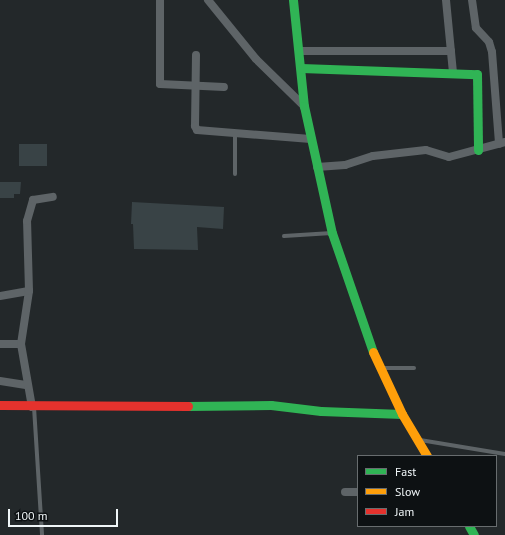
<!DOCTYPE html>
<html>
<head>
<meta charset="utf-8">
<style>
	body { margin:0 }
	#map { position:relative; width:505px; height:535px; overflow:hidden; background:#23282a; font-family:"PT Sans",sans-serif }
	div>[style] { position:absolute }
	.building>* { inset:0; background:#394346; transform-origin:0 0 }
	.lane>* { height:4px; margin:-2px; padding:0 2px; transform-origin:2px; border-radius:2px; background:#5e6467 }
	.street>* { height:8px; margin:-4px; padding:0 4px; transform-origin:4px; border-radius:4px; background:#5e6467 }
	.fast>* { height:9px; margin:-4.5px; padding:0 4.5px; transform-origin:4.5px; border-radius:4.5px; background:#30b455 }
	.slow>* { height:9px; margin:-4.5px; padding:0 4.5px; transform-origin:4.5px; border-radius:4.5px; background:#ff9f0a }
	.jam>* { height:9px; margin:-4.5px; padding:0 4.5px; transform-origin:4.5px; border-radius:4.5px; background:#e5322d }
	span { translate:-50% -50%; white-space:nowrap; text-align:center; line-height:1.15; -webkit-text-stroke:3.5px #0d1113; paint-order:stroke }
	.legend { position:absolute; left:357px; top:455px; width:140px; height:72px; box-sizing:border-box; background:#0d1113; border:1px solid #686d6f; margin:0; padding:5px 7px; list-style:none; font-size:12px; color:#f0f6f8 }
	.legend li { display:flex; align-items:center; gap:8px; height:20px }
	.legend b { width:20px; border:1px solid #686d6f }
	.scale { position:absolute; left:8px; top:509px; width:110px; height:18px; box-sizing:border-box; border:2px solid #f0f6f8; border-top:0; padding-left:5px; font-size:12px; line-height:14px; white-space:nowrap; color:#f0f6f8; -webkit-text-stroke:3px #0d1113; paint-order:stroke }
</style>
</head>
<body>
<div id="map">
	<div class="building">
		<i style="left:47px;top:144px;width:22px;height:28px;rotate:90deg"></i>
		<i style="clip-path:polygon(0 182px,21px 182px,20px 194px,14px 194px,14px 198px,0 198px)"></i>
		<i style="clip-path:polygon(132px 202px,224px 207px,223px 229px,197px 227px,198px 250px,134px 249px,133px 224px,131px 224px)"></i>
	</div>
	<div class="lane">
		<i style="left:235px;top:133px;width:41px;rotate:90deg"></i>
		<i style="left:284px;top:236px;width:48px;rotate:-3.6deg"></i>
		<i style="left:382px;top:368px;width:32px"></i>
		<i style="left:34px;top:407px;width:128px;rotate:86.4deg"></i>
		<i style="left:420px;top:440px;width:86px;rotate:9.4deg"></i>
	</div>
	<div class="street">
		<i style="left:160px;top:0;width:84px;rotate:90deg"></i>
		<i style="left:160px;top:84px;width:64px;rotate:2.7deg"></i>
		<i style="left:208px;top:0;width:76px;rotate:50.9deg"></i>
		<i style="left:256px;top:59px;width:67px;rotate:44.4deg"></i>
		<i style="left:446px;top:0;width:73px;rotate:84.5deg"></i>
		<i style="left:472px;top:0;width:28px;rotate:82deg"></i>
		<i style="left:476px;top:28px;width:19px;rotate:47deg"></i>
		<i style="left:489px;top:42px;width:10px;rotate:73deg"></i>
		<i style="left:492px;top:52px;width:92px;rotate:85.6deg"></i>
		<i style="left:299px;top:51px;width:152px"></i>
		<i style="left:196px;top:55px;width:71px;rotate:90.8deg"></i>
		<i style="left:195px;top:126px;width:4px;rotate:63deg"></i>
		<i style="left:197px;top:130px;width:114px;rotate:4.5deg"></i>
		<i style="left:317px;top:167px;width:28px;rotate:-4deg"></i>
		<i style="left:345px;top:165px;width:29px;rotate:-18deg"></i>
		<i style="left:373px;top:156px;width:53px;rotate:-6.5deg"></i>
		<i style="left:426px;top:150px;width:24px;rotate:17deg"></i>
		<i style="left:449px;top:157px;width:58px;rotate:-15deg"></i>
		<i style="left:0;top:296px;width:29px;rotate:-10deg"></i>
		<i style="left:0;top:344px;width:21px"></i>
		<i style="left:0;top:381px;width:26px;rotate:9deg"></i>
		<i style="left:32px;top:407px;width:64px;rotate:-99.9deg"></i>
		<i style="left:21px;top:344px;width:54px;rotate:-81.4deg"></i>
		<i style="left:29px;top:291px;width:70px;rotate:-91.6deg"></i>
		<i style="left:27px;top:221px;width:22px;rotate:-74deg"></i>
		<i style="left:33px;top:200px;width:20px;rotate:-9deg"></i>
		<i style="left:345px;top:492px;width:13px"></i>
	</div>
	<div class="fast">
		<i style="left:293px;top:0;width:107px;rotate:84.1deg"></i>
		<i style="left:304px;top:106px;width:130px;rotate:77.6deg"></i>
		<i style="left:332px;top:233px;width:126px;rotate:71deg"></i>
		<i style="left:301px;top:68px;width:176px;rotate:2deg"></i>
		<i style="left:477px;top:74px;width:76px;rotate:89.2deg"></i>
		<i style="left:188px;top:406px;width:83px;rotate:-0.7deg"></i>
		<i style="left:271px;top:405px;width:50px;rotate:6.8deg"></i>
		<i style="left:321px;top:411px;width:81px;rotate:2.1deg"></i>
		<i style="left:469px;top:526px;width:10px;rotate:61deg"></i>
	</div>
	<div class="slow">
		<i style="left:373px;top:352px;width:68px;rotate:64.9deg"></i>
		<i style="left:402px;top:414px;width:49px;rotate:59.2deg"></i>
	</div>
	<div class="jam">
		<i style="left:0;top:405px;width:188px;rotate:0.3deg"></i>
	</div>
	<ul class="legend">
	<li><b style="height:5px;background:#30b455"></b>Fast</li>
	<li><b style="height:5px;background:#ff9f0a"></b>Slow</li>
	<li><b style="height:5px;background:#e5322d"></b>Jam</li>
	</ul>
	<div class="scale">100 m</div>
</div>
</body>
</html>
